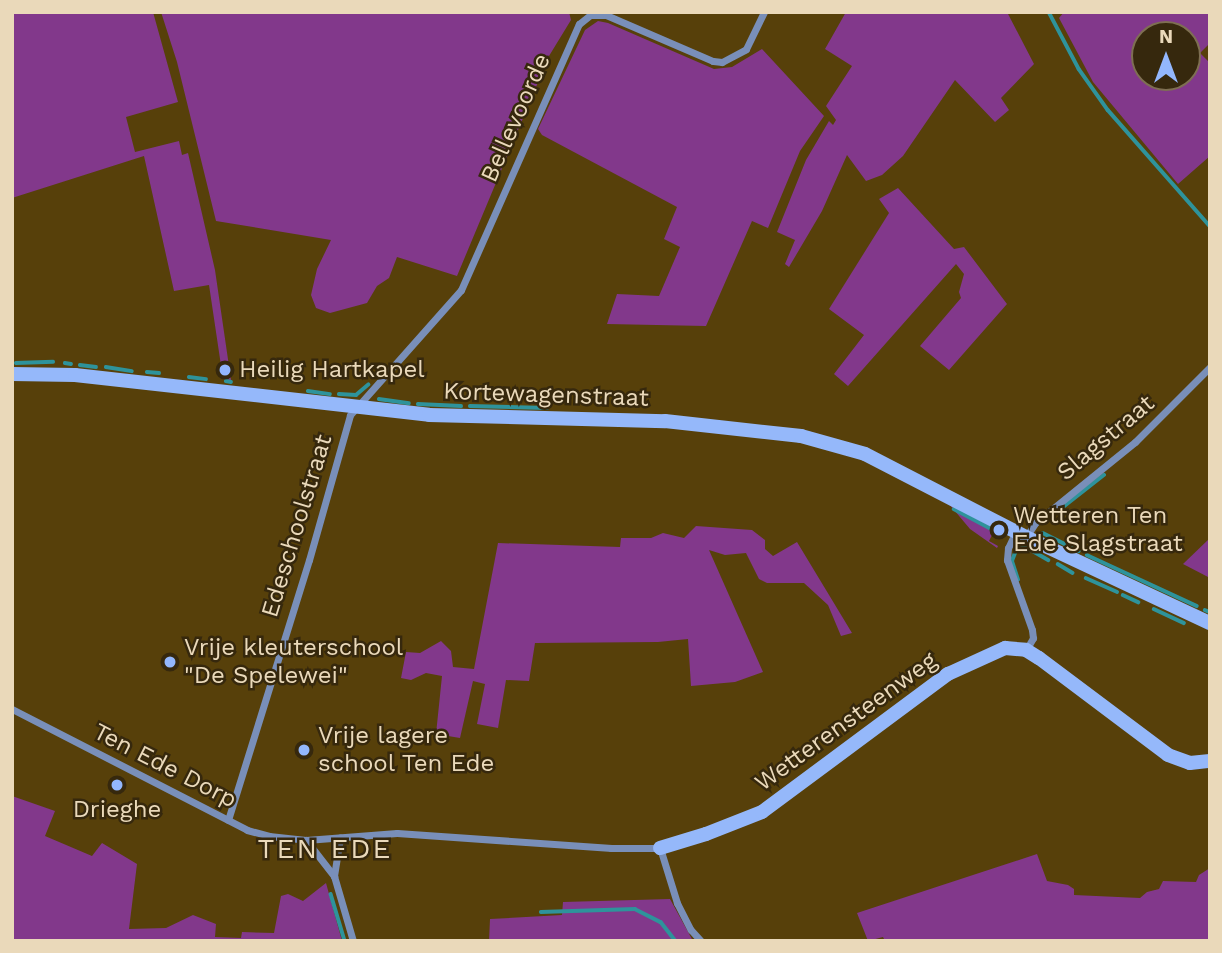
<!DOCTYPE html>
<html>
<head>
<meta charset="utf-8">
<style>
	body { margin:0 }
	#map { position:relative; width:1222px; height:953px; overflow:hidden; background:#57400a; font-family:"Work Sans",sans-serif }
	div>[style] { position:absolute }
	.green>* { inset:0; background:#82388b }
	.stream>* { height:3.5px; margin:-1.75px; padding:0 1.75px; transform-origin:1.75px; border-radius:1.75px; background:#2e939b }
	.street>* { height:7px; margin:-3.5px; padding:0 3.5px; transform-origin:3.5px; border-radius:3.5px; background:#798fb9 }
	.secondary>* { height:14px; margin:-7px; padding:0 7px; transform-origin:7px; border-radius:7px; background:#95b8fa }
	.dots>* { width:19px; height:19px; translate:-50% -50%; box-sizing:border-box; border:4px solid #36280d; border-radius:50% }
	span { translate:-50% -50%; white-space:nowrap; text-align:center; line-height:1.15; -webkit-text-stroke:5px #36280d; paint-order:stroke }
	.street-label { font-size:24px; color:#ead9ba }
	.poi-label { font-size:24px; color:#ead9ba }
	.left { translate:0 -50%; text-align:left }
	.quarter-label { font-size:28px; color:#ead9ba; letter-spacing:2px }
	.frame { position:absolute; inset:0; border:14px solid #ead9ba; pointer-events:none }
	.north { position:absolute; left:1131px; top:21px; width:70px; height:70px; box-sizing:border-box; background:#36280d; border:2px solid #7e6f52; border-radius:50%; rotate:0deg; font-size:19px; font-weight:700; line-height:28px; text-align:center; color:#ead9ba }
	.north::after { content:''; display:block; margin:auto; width:24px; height:32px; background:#93b7fd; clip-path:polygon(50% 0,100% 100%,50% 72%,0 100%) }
</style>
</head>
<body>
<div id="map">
	<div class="green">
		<i style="clip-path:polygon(12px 12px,153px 12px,178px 102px,126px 117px,135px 152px,179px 141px,182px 155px,188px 153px,215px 270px,231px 380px,223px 379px,209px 285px,174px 291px,144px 156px,12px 198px)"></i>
		<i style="clip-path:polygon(161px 12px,569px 12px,571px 20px,549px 56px,457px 276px,397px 257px,389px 278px,377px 286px,367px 303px,330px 313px,316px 308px,311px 295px,317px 269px,331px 240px,216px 221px,177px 62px)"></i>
		<i style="clip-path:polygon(846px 12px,1007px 12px,1034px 64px,1001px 98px,1009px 110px,995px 122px,955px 80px,903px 156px,882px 175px,866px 181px,847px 155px,822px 211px,789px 267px,785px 264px,795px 240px,777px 232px,806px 160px,829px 121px,833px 125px,836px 120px,826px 106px,852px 66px,825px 49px)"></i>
		<i style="clip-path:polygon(evenodd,1064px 12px,1210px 12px,1210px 43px,1200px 53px,1210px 63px,1210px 156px,1178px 184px,1093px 82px,1059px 18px,1064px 12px,1145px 35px,1187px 35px,1187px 77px,1145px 77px,1145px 35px)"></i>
		<i style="clip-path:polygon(598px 21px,608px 23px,714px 69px,732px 67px,762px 49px,824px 116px,800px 151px,768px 228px,752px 221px,706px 326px,607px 324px,617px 294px,659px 296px,680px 247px,664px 239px,677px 207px,542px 135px,538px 129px,585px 30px)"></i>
		<i style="clip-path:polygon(898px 188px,954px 249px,964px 247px,1007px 304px,949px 370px,920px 346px,961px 298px,959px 292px,964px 274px,956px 264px,848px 386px,834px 374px,864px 335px,829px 309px,889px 213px,879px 199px)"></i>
		<i style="clip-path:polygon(949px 504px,1005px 534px,1002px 537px,993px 533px,989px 541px,998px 546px,997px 548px,970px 529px)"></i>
		<i style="clip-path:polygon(696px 526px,752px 530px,765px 540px,765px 549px,773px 556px,797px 542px,852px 633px,841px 636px,828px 605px,804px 583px,767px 583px,759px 579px,746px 553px,725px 555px,709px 550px,763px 672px,735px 682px,691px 686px,688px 639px,658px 642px,535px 643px,529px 681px,506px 680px,498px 728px,477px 724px,485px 684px,473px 681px,460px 738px,436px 734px,442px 676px,426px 673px,411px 680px,401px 678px,406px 652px,420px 653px,441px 641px,451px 651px,453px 667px,474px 669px,498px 543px,620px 547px,621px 538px,651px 538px,663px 533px,684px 538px)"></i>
		<i style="clip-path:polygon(1210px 538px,1210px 578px,1183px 564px)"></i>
		<i style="clip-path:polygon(12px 796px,55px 811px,45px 836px,92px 856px,102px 843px,137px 864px,129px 929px,166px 928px,193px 915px,216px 924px,215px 937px,241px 938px,242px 932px,274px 933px,281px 896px,288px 894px,303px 901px,326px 883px,342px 941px,12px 941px)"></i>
		<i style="clip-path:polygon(1037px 854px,1047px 881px,1068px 885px,1074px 889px,1074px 895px,1140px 898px,1147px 892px,1159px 889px,1163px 881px,1196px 882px,1199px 875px,1210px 868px,1210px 941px,885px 941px,883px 937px,868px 941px,857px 913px)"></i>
		<i style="clip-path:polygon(670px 899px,693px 941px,489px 941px,490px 919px,562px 915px,563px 902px)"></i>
	</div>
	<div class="stream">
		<i style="left:1049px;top:12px;width:64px;rotate:62.2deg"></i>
		<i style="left:1079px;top:69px;width:50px;rotate:54.7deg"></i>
		<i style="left:1108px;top:110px;width:154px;rotate:48.7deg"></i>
		<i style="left:16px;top:363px;width:37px;rotate:-2deg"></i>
		<i style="left:65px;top:363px;width:6px;rotate:9deg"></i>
		<i style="left:80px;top:365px;width:16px;rotate:7deg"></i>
		<i style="left:106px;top:367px;width:26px;rotate:9deg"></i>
		<i style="left:147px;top:372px;width:12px;rotate:5deg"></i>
		<i style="left:189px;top:377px;width:17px;rotate:7deg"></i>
		<i style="left:226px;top:381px;width:5px;rotate:11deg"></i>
		<i style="left:308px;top:391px;width:22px;rotate:8deg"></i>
		<i style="left:339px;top:394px;width:17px;rotate:3deg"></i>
		<i style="left:356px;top:395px;width:16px;rotate:-40deg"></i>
		<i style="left:379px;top:399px;width:30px;rotate:8deg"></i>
		<i style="left:418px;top:404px;width:43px;rotate:2.7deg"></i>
		<i style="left:470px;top:406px;width:77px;rotate:1.5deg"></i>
		<i style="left:954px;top:509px;width:49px;rotate:28.1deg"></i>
		<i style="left:1044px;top:522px;width:76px;rotate:-38.1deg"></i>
		<i style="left:1043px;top:533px;width:40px;rotate:26.6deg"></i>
		<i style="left:1087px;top:555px;width:121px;rotate:24.9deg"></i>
		<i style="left:1058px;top:564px;width:17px;rotate:31deg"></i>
		<i style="left:1086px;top:578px;width:34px;rotate:24deg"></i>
		<i style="left:1018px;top:580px;width:20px;rotate:-108deg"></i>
		<i style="left:1012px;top:561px;width:19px;rotate:-69deg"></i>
		<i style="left:1019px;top:543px;width:34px;rotate:30deg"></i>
		<i style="left:1123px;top:595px;width:17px;rotate:25deg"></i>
		<i style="left:1154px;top:609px;width:33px;rotate:25deg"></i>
		<i style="left:1205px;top:610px;width:5px;rotate:22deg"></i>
		<i style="left:331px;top:894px;width:49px;rotate:73.4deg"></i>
		<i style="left:541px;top:912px;width:94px;rotate:-1.8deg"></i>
		<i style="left:635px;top:909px;width:29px;rotate:27deg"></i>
		<i style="left:661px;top:922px;width:24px;rotate:52deg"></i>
	</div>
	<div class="street">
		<i style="left:1016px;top:531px;width:19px;rotate:115deg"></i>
		<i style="left:1008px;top:548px;width:12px;rotate:95deg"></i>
		<i style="left:1007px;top:560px;width:74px;rotate:70.3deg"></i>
		<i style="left:1032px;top:630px;width:8px;rotate:83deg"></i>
		<i style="left:1033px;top:638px;width:14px;rotate:120deg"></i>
		<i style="left:1026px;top:537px;width:17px;rotate:-57deg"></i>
		<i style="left:1035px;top:523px;width:129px;rotate:-39deg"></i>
		<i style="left:1135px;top:442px;width:106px;rotate:-45deg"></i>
		<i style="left:12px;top:709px;width:264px;rotate:27.2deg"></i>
		<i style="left:247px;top:830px;width:23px;rotate:15deg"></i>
		<i style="left:269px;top:836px;width:37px;rotate:6deg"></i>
		<i style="left:306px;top:840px;width:91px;rotate:-4.4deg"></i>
		<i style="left:397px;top:833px;width:215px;rotate:4deg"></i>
		<i style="left:611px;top:848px;width:49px"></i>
		<i style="left:660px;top:848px;width:58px;rotate:72.8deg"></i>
		<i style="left:677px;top:903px;width:30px;rotate:63deg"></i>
		<i style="left:691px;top:930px;width:15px;rotate:48deg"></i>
		<i style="left:228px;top:820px;width:272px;rotate:-72.7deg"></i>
		<i style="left:309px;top:560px;width:151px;rotate:-74.2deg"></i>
		<i style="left:350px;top:415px;width:167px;rotate:-48.4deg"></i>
		<i style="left:461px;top:290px;width:291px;rotate:-66.1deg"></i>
		<i style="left:579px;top:24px;width:14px;rotate:-39deg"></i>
		<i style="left:590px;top:15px;width:16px"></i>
		<i style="left:606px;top:15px;width:116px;rotate:23.3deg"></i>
		<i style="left:713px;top:61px;width:9px;rotate:6deg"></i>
		<i style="left:722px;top:62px;width:27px;rotate:-28deg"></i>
		<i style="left:746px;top:49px;width:41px;rotate:-64.1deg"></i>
		<i style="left:306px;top:840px;width:46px;rotate:52.1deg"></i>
		<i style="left:334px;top:876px;width:68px;rotate:73.7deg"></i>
		<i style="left:334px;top:876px;width:39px;rotate:-81deg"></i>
	</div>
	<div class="secondary">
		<i style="left:12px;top:374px;width:63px;rotate:0.9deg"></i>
		<i style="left:75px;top:375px;width:356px;rotate:6.4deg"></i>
		<i style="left:429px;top:415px;width:236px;rotate:1.5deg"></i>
		<i style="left:665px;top:421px;width:137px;rotate:6.3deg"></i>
		<i style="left:801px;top:436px;width:66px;rotate:15.7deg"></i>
		<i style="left:865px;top:454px;width:181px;rotate:27.3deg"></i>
		<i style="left:1026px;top:537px;width:203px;rotate:25.1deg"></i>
		<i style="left:660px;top:848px;width:48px;rotate:-16.9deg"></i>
		<i style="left:706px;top:834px;width:60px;rotate:-21.4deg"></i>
		<i style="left:762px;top:812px;width:232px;rotate:-36.6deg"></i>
		<i style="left:948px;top:674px;width:63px;rotate:-24.5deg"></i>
		<i style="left:1005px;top:648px;width:21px;rotate:5deg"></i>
		<i style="left:1026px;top:650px;width:15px;rotate:32deg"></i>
		<i style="left:1039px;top:658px;width:161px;rotate:36.9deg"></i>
		<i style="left:1168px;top:755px;width:23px;rotate:20deg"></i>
		<i style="left:1190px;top:763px;width:20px;rotate:-6deg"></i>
	</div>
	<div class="dots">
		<i style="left:225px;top:370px;background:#93b7fd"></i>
		<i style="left:999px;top:530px;background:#93b7fd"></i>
		<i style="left:170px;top:662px;background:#93b7fd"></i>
		<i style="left:304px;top:750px;background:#93b7fd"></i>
		<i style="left:117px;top:785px;background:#93b7fd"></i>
	</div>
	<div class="street-label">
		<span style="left:516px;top:118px;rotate:-66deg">Bellevoorde</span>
		<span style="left:546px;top:395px;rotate:2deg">Kortewagenstraat</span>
		<span style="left:1106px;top:438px;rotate:-40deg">Slagstraat</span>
		<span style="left:297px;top:526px;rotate:-73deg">Edeschoolstraat</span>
		<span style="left:846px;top:722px;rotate:-36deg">Wetterensteenweg</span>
		<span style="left:165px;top:766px;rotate:27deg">Ten Ede Dorp</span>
	</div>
	<div class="poi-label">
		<span class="left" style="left:239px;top:370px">Heilig Hartkapel</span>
		<span class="left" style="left:1013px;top:530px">Wetteren Ten<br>Ede Slagstraat</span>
		<span class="left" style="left:184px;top:662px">Vrije kleuterschool<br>"De Spelewei"</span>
		<span class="left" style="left:318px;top:750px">Vrije lagere<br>school Ten Ede</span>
		<span style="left:117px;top:810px">Drieghe</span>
	</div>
	<div class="quarter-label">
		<span style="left:325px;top:849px">TEN EDE</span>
	</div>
	<div class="frame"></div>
	<div class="north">N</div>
</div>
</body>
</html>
